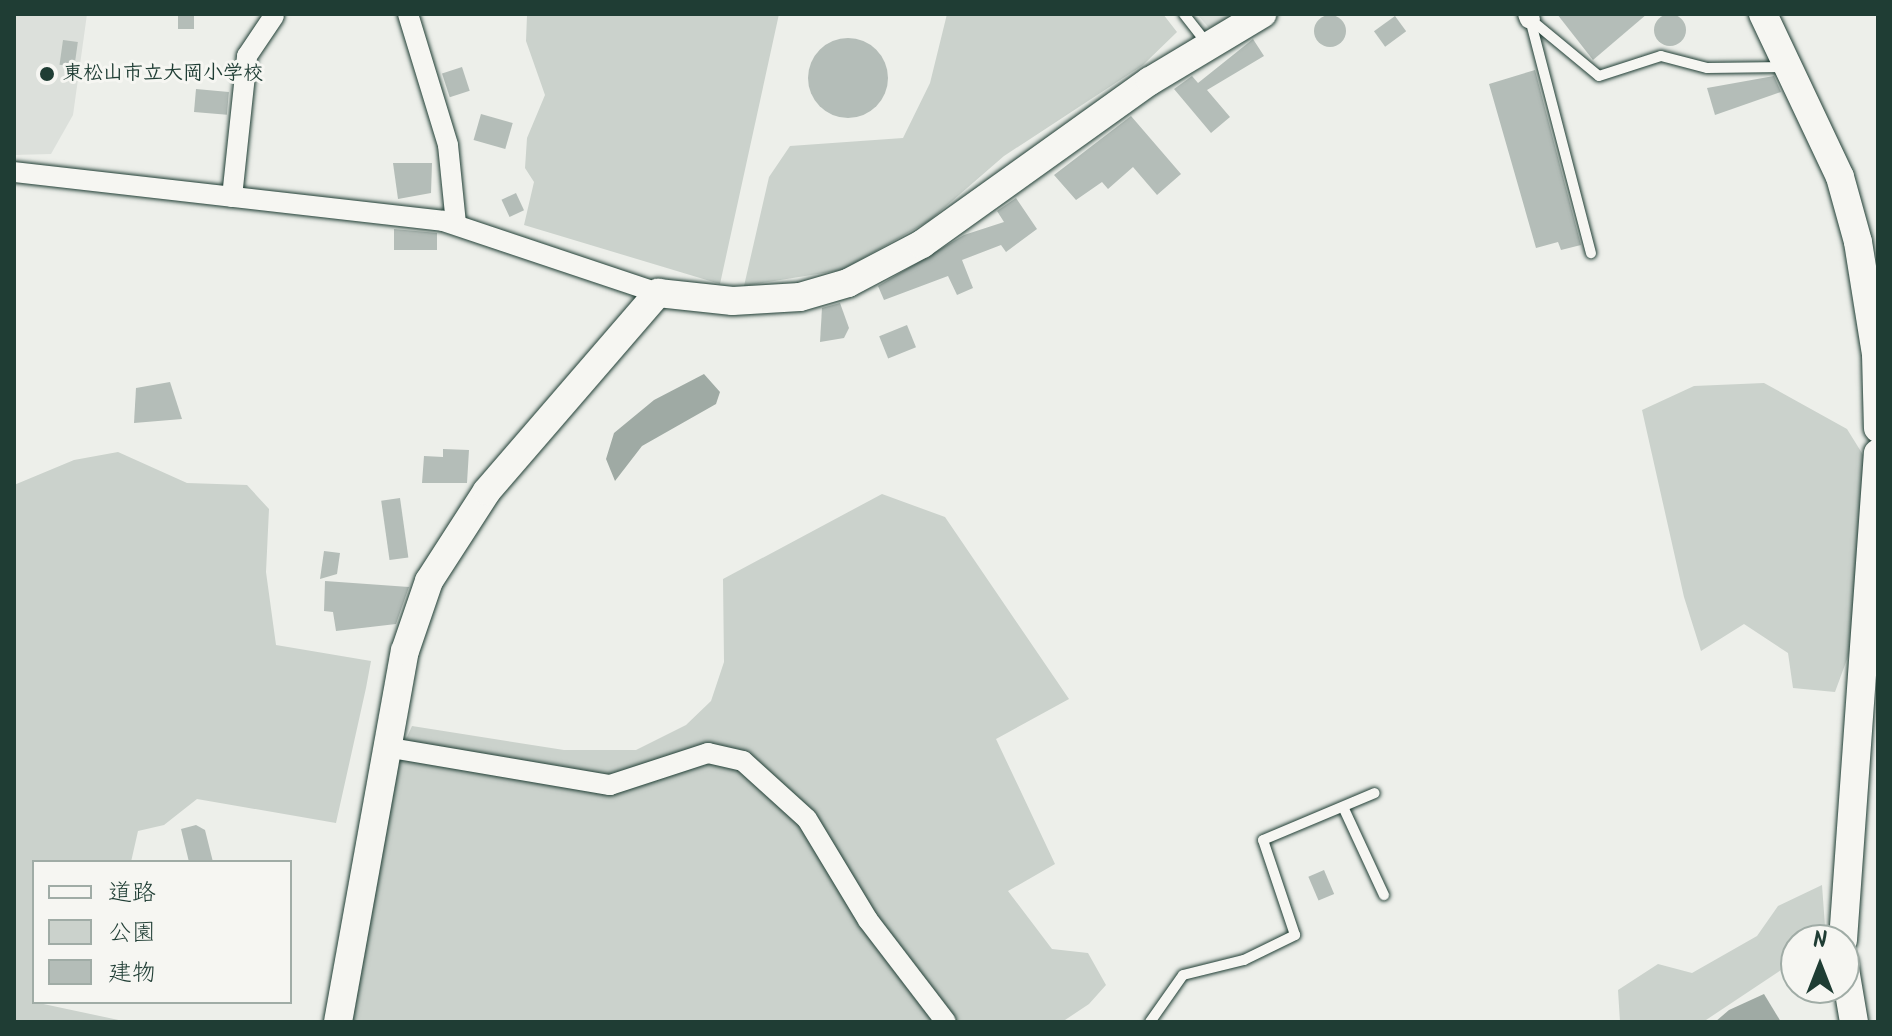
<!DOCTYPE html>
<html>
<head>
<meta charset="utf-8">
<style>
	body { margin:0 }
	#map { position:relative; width:1892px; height:1036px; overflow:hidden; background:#edefea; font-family:Kalam,"Klee One",sans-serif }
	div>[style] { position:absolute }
	.built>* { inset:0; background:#dce0db }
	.green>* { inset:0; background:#cbd2cc }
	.water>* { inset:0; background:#9faaa4 }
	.building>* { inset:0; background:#b4bdb8; transform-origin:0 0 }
	.round { border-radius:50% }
	.roads { filter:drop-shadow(0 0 2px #1f3d34) drop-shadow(0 0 2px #1f3d34) }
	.lane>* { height:10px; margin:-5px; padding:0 5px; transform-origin:5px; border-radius:5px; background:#f6f6f2 }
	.street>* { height:20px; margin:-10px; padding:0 10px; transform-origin:10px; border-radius:10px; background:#f6f6f2 }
	.secondary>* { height:28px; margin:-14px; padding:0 14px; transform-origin:14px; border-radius:14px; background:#f6f6f2 }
	.dots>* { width:22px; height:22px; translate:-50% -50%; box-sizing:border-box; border:4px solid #f6f6f2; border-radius:50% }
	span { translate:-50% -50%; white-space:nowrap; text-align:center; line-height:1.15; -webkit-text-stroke:6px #f6f6f2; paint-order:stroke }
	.poi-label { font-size:20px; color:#1f3d34; font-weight:700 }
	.left { translate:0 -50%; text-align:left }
	.frame { position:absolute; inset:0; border:16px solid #1f3d34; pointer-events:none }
	.legend { position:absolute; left:32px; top:860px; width:260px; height:144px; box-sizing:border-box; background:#f6f6f2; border:2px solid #a0aca6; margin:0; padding:10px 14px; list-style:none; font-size:24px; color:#1f3d34 }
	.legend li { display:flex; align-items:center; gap:16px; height:40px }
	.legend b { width:40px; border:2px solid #a0aca6 }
	.north { position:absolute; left:1780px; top:924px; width:80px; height:80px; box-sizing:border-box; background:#f6f6f2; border:2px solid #a0aca6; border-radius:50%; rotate:0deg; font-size:22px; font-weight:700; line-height:32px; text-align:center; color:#1f3d34 }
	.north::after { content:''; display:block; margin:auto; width:28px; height:36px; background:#1f3d34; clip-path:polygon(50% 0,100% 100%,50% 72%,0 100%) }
</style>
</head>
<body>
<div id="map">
	<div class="built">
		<i style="clip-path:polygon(14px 14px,87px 14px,73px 115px,51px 154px,14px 155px)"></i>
		<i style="clip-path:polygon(1197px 14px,1236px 14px,1209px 28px)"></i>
	</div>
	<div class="green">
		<i style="clip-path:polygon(779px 14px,720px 284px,524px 225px,534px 182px,525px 168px,527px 138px,545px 95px,526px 41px,527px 15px)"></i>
		<i style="clip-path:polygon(947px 14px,1163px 14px,1177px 32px,1143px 65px,1004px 156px,929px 221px,842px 270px,744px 286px,769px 177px,790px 146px,903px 138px,930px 83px)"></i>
		<i style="clip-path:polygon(1764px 383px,1847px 429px,1865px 458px,1850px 651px,1835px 692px,1793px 688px,1788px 653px,1744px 624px,1701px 651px,1684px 597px,1642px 410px,1694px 386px)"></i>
		<i style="clip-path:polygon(118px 452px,187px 483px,247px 485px,269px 509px,266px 572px,276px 645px,371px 661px,366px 688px,336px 823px,197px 799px,164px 825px,138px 831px,131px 862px,34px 862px,34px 1002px,128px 1022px,14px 1022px,14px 485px,74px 460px)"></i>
		<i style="clip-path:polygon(882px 494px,945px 517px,1069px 699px,996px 739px,1055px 864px,1008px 891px,1052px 949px,1088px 953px,1106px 985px,1089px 1004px,1062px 1022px,349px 1022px,391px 773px,412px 726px,564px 750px,636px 750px,686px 725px,711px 701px,724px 662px,723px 579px)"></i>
		<i style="clip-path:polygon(1822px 885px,1826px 940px,1796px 940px,1796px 960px,1703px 1022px,1620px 1022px,1618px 990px,1658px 964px,1692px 973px,1757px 936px,1778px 906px)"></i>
	</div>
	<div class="water">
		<i style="clip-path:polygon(704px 374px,720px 392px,716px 404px,642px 446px,615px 481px,606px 459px,614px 433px,654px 400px)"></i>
		<i style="clip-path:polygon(1764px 994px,1781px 1022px,1715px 1022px,1729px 1010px)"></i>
	</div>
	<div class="building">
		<i class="round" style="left:1654px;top:14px;width:32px;height:32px"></i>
		<i style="left:178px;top:14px;width:16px;height:15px"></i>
		<i style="clip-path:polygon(1557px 14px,1647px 14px,1593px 60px)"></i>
		<i class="round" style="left:1314px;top:15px;width:32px;height:32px"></i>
		<i style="left:1395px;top:16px;width:19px;height:26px;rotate:54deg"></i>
		<i class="round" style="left:808px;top:38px;width:80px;height:80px"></i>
		<i style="clip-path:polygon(1253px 39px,1264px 56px,1207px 90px,1230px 117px,1211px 133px,1174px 89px,1192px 76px,1198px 83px)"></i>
		<i style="left:63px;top:40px;width:15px;height:25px;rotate:8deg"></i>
		<i style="left:462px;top:67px;width:25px;height:21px;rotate:72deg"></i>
		<i style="clip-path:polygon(1535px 70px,1581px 245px,1561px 250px,1558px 242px,1536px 248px,1489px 84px)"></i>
		<i style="clip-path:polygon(1774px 76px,1781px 92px,1715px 115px,1707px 88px)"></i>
		<i style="left:196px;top:89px;width:33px;height:23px;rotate:5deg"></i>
		<i style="left:481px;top:114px;width:33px;height:27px;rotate:16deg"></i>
		<i style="clip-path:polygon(1131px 116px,1181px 174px,1157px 195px,1133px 167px,1108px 189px,1102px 182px,1076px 200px,1054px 175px)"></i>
		<i style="clip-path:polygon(393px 163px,432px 163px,431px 193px,398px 199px)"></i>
		<i style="left:516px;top:193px;width:19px;height:16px;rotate:65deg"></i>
		<i style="clip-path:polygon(1016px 198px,1037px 229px,1006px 252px,1001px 245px,962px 260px,973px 288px,957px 295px,948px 276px,884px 300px,878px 286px,964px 235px,1004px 222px,997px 211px)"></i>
		<i style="clip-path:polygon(394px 229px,437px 233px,437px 250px,394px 250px)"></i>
		<i style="clip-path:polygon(840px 303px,849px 328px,844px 338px,820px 342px,822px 308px)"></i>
		<i style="left:907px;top:325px;width:24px;height:30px;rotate:68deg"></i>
		<i style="clip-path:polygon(170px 382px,182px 419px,134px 423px,136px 388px)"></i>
		<i style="clip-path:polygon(443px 449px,469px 450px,467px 483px,422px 483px,424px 456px,443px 457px)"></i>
		<i style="left:400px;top:498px;width:60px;height:19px;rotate:82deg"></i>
		<i style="clip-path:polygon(324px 551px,340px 553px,337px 574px,320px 579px)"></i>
		<i style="clip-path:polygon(325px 581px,409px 587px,396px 624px,336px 631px,333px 612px,324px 611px)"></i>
		<i style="clip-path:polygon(196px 825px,205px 830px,213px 862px,189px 862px,181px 829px)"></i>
		<i style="left:1324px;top:870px;width:26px;height:17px;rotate:67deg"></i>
	</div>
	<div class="roads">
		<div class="lane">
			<i style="left:1184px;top:14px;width:37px;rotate:52deg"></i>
			<i style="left:1530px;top:19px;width:89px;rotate:39.6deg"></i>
			<i style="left:1599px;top:76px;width:65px;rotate:-17.9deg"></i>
			<i style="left:1661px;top:56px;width:48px;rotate:14.6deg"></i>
			<i style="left:1707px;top:68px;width:79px;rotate:-0.7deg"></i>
			<i style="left:1530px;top:19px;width:242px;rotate:75.4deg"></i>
			<i style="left:1344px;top:809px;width:95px;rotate:65.1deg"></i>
			<i style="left:1150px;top:1022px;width:57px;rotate:-54.9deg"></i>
			<i style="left:1183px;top:975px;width:63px;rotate:-13.8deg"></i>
			<i style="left:1244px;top:960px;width:57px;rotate:-26.1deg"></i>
			<i style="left:1295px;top:935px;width:100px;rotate:-108.6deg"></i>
			<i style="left:1263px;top:840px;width:121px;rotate:-22.8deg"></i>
		</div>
		<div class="street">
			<i style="left:408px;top:14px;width:137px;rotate:73deg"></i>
			<i style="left:448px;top:145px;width:79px;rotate:84.2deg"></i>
			<i style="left:1528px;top:14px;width:5px;rotate:68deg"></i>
			<i style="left:14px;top:172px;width:432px;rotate:6.5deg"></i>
			<i style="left:443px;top:221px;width:227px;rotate:18.5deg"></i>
			<i style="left:232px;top:197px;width:142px;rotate:-83.9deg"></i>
			<i style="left:247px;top:56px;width:48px;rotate:-56deg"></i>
			<i style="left:391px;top:748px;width:222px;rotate:9.6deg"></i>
			<i style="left:610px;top:785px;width:103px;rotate:-18.1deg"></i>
			<i style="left:708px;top:753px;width:36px;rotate:13deg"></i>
			<i style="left:743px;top:761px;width:86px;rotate:42.2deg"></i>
			<i style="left:807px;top:819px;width:118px;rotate:58.9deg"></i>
			<i style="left:868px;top:920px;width:128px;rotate:52.6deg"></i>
		</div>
		<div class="secondary">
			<i style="left:1763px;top:14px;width:180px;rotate:64.7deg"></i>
			<i style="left:1840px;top:177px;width:67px;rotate:74.5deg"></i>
			<i style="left:1858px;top:242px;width:113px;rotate:80.9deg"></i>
			<i style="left:1876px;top:354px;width:74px;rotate:88.5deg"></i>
			<i style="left:1843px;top:940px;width:488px;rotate:-85.9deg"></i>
			<i style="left:1844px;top:963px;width:60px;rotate:80.4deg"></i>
			<i style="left:338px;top:1022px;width:377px;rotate:-79.8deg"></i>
			<i style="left:405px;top:651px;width:74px;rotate:-71.1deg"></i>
			<i style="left:429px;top:581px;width:107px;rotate:-57.2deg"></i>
			<i style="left:487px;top:491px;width:262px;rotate:-49.2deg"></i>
			<i style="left:658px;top:293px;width:75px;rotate:6.1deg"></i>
			<i style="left:733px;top:301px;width:67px;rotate:-3.4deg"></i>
			<i style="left:800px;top:297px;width:50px;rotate:-16.3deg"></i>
			<i style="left:848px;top:283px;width:84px;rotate:-27.8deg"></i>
			<i style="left:922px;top:244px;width:280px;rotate:-35.6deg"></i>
			<i style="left:1150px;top:81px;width:131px;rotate:-30.9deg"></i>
		</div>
	</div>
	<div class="dots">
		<i style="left:47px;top:74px;background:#1f3d34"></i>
	</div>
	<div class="poi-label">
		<span class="left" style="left:63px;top:74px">東松山市立大岡小学校</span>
	</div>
	<div class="frame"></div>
	<ul class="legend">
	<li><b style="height:10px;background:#f6f6f2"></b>道路</li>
	<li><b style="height:22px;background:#cbd2cc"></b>公園</li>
	<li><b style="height:22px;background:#b4bdb8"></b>建物</li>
	</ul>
	<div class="north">N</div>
</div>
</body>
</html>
